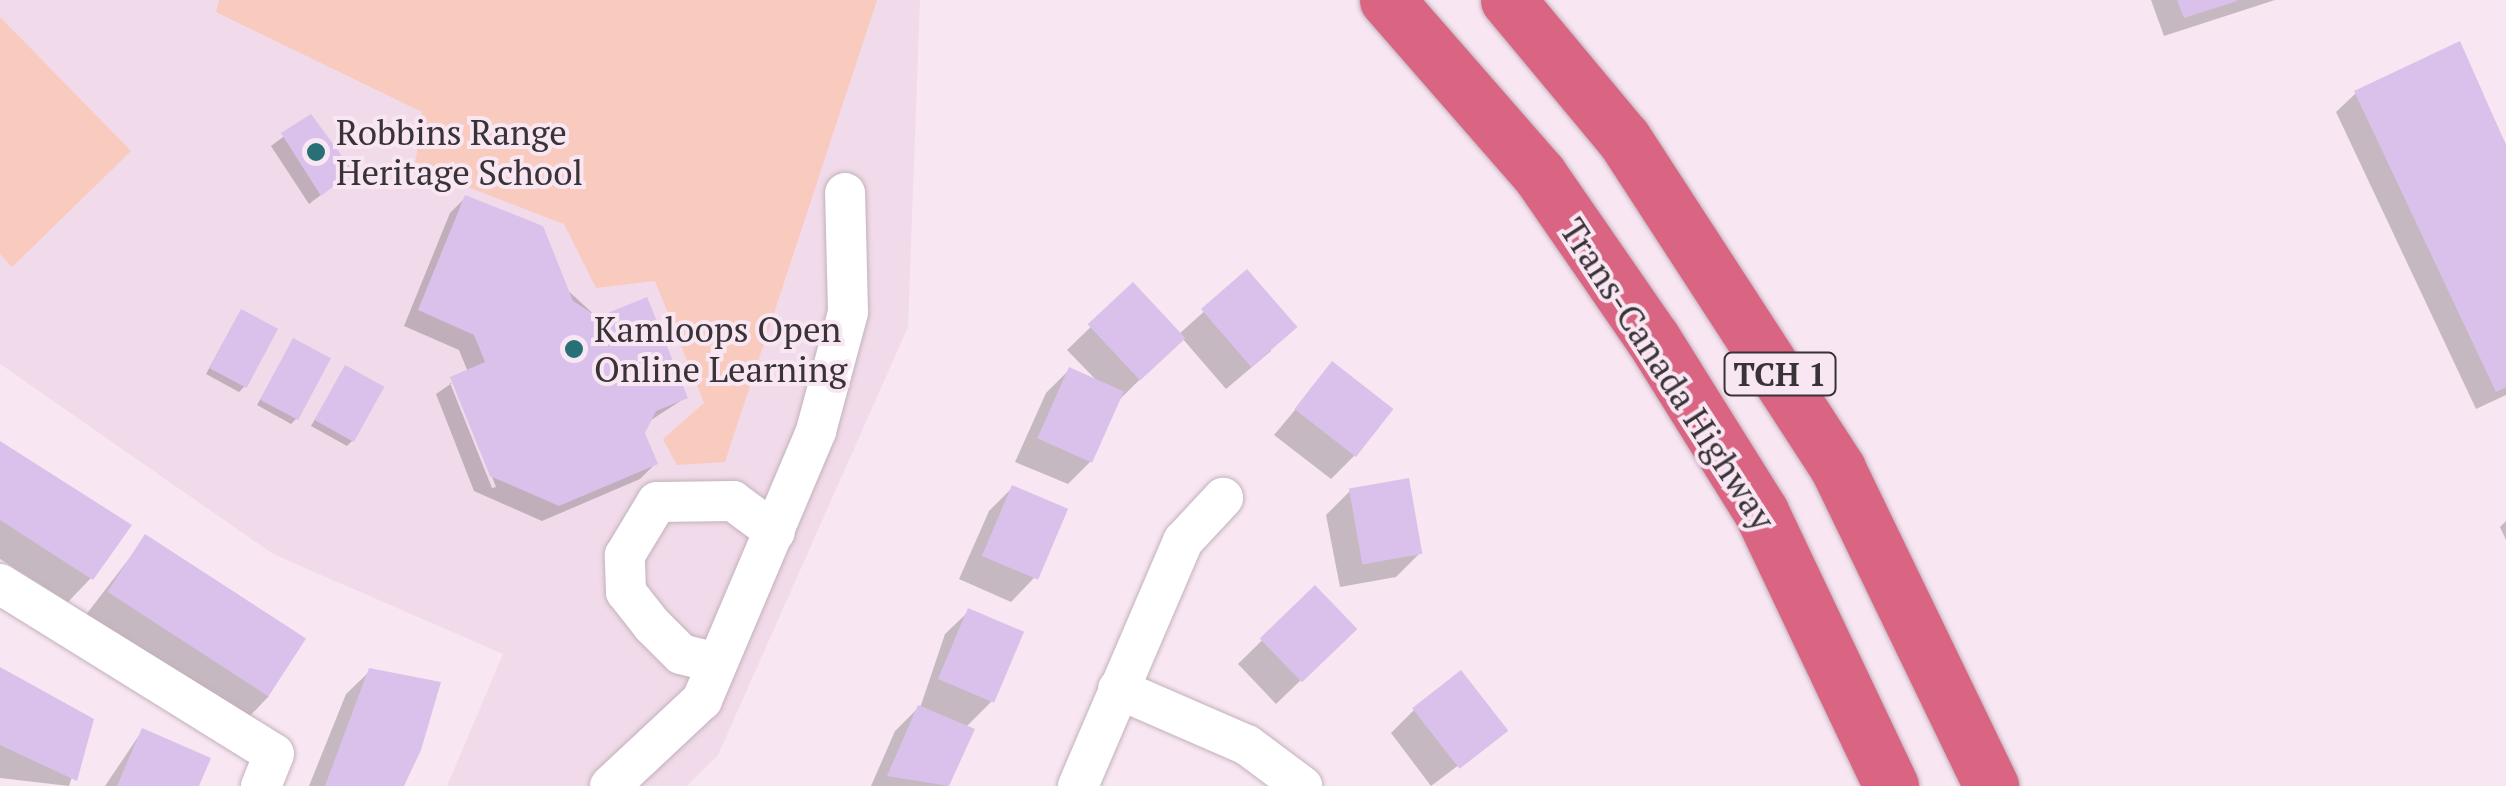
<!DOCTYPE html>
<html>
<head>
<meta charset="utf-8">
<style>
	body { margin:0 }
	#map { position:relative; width:2506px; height:786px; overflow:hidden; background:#f8e7f2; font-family:"PT Serif",serif }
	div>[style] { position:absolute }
	.built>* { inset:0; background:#f1dae9 }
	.green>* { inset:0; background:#f9cabe }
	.shadow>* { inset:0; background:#0003 }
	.building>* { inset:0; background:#dac1eb; transform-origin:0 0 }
	.roads { filter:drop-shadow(0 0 2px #c2b1bc) drop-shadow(0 0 2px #c2b1bc) }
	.minor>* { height:40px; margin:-20px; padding:0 20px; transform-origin:20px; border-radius:20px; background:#fff }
	.highway>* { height:55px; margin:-27.5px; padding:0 27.5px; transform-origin:27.5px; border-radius:27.5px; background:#d96582 }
	.dots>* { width:28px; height:28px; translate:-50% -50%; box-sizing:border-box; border:5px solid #f8e7f2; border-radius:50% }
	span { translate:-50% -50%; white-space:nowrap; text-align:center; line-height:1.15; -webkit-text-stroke:8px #f8e7f2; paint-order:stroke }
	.shield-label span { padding:2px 8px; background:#f8e7f2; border:2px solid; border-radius:8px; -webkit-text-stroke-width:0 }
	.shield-label { font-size:32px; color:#393337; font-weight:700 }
	.poi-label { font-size:35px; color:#393337 }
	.left { translate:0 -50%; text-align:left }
	.street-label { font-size:35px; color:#393337 }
</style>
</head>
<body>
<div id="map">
	<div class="built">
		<i style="clip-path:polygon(0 0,920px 0,908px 327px,718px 755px,687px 786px,447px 786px,503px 654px,273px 554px,0 364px)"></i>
	</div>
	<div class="green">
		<i style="clip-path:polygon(219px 0,877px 0,725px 462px,677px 465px,663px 439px,704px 403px,655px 281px,596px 288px,564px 224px,415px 167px,422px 112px,216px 12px)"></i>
		<i style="clip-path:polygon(0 17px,131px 151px,12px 267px,0 254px)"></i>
	</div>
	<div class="shadow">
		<i style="clip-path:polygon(2151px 0,2275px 0,2164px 36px)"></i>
		<i style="clip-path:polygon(2459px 44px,2506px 145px,2506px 395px,2476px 409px,2336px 112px,2356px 93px)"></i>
		<i style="clip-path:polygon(310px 117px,339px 181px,309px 204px,271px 146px)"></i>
		<i style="clip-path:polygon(evenodd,466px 197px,685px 398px,648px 422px,642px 433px,655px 464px,640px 479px,542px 521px,474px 491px,436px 394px,468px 372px,459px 350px,404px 326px,450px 213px,466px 197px,450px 383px,455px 383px,496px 487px,492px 488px,450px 383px)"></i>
		<i style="clip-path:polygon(1247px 273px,1271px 351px,1226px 389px,1182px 338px,1116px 403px,1091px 461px,1068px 484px,1015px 462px,1046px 393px,1069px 370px,1099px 383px,1067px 350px,1133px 286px,1179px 334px)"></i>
		<i style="clip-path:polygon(237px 317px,244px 387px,239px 392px,206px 374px)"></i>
		<i style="clip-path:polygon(293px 341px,296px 419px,291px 424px,257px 405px)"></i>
		<i style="clip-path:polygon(1333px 365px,1354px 456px,1331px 479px,1274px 435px)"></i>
		<i style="clip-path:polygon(345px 368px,352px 441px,347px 446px,311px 426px)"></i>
		<i style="clip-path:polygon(0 442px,91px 578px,68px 602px,0 559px)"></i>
		<i style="clip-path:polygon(1012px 488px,1034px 578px,1011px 602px,959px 579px,989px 511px)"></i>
		<i style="clip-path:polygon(1350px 491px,1420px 553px,1396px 577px,1340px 587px,1326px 515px)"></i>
		<i style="clip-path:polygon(2506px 521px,2506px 540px,2500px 527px)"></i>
		<i style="clip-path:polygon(145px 538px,269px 696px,246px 720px,85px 616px)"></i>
		<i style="clip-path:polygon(1315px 588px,1330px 652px,1276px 704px,1238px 664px)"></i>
		<i style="clip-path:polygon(969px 611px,991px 702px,965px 728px,947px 786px,871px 786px,895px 731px,921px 705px,945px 634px)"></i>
		<i style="clip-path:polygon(370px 671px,404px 786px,309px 786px,346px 694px)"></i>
		<i style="clip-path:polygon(0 672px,91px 720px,69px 786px,0 778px)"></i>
		<i style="clip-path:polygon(1414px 710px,1504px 731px,1431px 786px,1391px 733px)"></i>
		<i style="clip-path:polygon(142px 731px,196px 786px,105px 786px)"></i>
	</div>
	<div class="building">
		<i style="clip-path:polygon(2177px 0,2237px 0,2237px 1px,2184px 18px)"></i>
		<i style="clip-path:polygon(2460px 41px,2506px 145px,2506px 387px,2496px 392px,2354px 91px)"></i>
		<i style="clip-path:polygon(311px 114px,353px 171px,321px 196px,281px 133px)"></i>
		<i style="clip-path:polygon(465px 195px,543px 226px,573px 301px,598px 317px,647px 297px,688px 398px,656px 411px,645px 433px,658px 464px,559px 506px,490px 476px,450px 377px,485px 362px,474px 335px,418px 310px)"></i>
		<i style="left:1247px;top:269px;width:77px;height:61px;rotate:49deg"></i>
		<i style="left:1133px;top:282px;width:77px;height:62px;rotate:47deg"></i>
		<i style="left:241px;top:309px;width:42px;height:67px;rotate:28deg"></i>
		<i style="left:293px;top:338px;width:43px;height:70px;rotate:28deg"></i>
		<i style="left:1332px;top:361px;width:78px;height:61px;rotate:38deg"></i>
		<i style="left:345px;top:365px;width:45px;height:63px;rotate:29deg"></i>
		<i style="left:1069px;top:367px;width:60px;height:78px;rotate:24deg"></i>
		<i style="clip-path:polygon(0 441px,132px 525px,93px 580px,0 520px)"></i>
		<i style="left:1409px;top:478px;width:77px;height:61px;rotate:80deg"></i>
		<i style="left:1012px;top:485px;width:61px;height:77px;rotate:23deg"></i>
		<i style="left:145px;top:534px;width:192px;height:69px;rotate:33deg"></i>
		<i style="left:1315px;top:585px;width:61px;height:77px;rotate:46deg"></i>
		<i style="left:968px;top:608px;width:61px;height:77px;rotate:23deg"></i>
		<i style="clip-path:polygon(0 667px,94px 719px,77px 781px,0 745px)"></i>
		<i style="clip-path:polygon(369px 668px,441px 682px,421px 750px,404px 786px,325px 786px)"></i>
		<i style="left:1461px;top:670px;width:77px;height:62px;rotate:52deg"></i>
		<i style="clip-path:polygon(918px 705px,975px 729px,949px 786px,887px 776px)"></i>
		<i style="clip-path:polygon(142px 728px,211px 758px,199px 786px,117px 786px)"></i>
	</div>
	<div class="roads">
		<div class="minor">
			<i style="left:0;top:584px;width:322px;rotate:31.8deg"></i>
			<i style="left:274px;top:754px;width:35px;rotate:112deg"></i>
			<i style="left:717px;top:663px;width:37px;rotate:-166deg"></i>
			<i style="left:681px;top:654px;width:41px;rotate:-135deg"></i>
			<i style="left:652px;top:625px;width:42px;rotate:-128.2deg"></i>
			<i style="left:626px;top:592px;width:37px;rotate:-92deg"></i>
			<i style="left:625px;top:555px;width:62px;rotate:-58.9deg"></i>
			<i style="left:657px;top:502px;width:76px;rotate:-0.8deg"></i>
			<i style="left:733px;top:501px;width:52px;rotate:36.4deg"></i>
			<i style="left:1118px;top:689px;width:141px;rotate:23.5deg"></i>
			<i style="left:1247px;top:745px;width:69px;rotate:36.7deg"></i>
			<i style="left:610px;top:786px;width:126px;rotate:-43.1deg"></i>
			<i style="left:702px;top:700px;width:292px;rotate:-67deg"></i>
			<i style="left:816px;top:431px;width:123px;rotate:-74.9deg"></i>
			<i style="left:848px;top:312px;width:119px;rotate:-91.4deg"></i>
			<i style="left:1078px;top:786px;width:267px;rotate:-66.8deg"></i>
			<i style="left:1183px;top:541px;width:59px;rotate:-47.1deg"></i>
		</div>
		<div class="highway">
			<i style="left:1387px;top:0;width:231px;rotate:48.9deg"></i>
			<i style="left:1539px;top:174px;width:201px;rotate:55.4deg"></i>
			<i style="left:1653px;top:339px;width:204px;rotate:58deg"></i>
			<i style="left:1761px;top:512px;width:303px;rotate:64.6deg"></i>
			<i style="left:1508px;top:0;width:181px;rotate:50.2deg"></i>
			<i style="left:1624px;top:139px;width:393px;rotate:57deg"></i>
			<i style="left:1838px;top:469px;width:352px;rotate:64.2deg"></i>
		</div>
	</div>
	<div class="dots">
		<i style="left:316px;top:152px;background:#267076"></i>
		<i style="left:574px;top:349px;background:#267076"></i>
	</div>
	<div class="shield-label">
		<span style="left:1780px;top:374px">TCH 1</span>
	</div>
	<div class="poi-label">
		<span class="left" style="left:336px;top:152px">Robbins Range<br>Heritage School</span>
		<span class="left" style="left:594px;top:349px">Kamloops Open<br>Online Learning</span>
	</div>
	<div class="street-label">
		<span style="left:1668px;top:374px;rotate:57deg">Trans-Canada Highway</span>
	</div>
</div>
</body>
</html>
